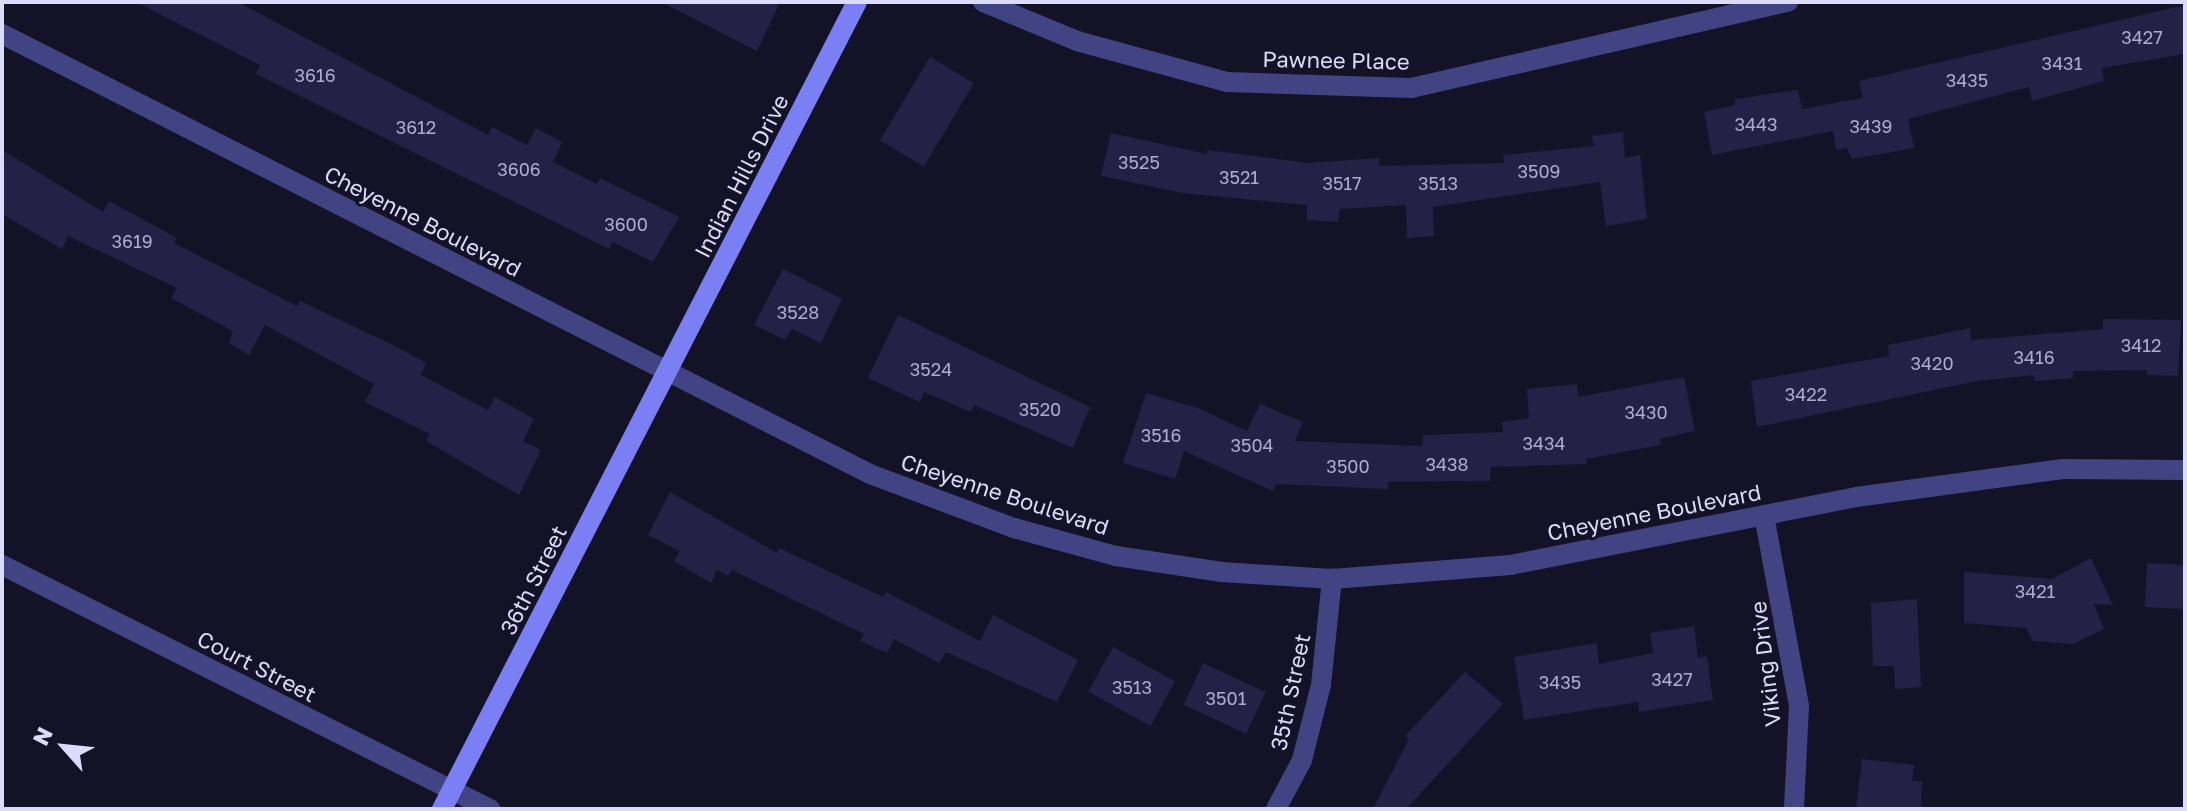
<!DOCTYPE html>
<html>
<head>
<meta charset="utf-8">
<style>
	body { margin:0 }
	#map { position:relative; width:2187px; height:811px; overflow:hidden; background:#141227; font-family:"Golos Text",sans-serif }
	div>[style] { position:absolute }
	.building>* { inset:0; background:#252046; transform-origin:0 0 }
	.minor>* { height:20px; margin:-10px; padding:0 10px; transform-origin:10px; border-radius:10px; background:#414382 }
	.tertiary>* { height:20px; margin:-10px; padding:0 10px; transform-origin:10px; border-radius:10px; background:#414382 }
	.secondary>* { height:20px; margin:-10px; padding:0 10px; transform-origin:10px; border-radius:10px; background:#7a80f4 }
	span { translate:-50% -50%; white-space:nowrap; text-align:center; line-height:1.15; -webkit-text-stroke:6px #141227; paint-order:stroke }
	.number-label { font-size:18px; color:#aeacce }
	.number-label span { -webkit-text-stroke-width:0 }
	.street-label { font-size:22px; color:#dcdbfc }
	.frame { position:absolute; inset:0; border:4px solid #dcdbfc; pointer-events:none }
	.north { position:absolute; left:24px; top:707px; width:80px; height:80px; -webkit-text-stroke:6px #141227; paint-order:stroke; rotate:297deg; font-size:22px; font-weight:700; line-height:32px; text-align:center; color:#dcdbfc }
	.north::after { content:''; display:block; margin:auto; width:28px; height:36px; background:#dcdbfc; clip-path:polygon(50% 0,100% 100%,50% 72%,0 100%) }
</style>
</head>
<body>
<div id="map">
	<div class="building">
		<i style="clip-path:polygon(136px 2px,238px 2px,488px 135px,492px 127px,527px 145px,536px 128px,562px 142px,553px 162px,597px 184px,600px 178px,679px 217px,653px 262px,613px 242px,609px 249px,256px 74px,260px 65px)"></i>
		<i style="clip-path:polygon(661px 2px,780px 2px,757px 51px)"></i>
		<i style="clip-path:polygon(2185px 5px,2185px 54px,2102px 68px,2104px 81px,2032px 101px,2029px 87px,1908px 119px,1914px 148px,1852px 159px,1847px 148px,1836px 150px,1833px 131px,1712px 155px,1704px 112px,1735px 105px,1735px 99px,1798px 90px,1802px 109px,1863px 98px,1859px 81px)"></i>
		<i style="left:930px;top:57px;width:51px;height:97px;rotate:31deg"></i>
		<i style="clip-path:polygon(1623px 132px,1625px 158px,1640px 155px,1647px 219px,1606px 226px,1600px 182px,1433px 207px,1434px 236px,1407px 238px,1406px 205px,1340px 209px,1338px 222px,1307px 220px,1307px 205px,1182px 193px,1101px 176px,1111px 133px,1207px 154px,1207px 150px,1308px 163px,1379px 158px,1379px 166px,1504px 163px,1503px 155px,1594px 146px,1592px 136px)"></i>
		<i style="clip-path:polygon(2px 150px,103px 212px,109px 201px,177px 238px,174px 243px,297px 306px,300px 301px,393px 345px,426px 363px,421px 375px,488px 410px,495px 397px,534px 419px,523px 441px,541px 450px,519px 495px,426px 441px,430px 434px,365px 402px,374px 384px,265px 325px,249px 355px,229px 343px,233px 331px,171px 298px,177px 288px,68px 236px,62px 249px,2px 214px)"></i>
		<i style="clip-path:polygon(783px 269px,842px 299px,821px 343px,792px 329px,785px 340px,754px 325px)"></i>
		<i style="clip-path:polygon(898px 315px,1090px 407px,1073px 448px,974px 405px,971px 412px,924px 392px,920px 402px,868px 378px)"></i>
		<i style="clip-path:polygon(2103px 319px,2181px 320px,2178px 376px,2147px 375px,2147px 370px,2073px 371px,2073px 378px,2034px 381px,2034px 375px,1977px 381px,1757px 427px,1751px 381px,1889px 356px,1888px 345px,1970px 328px,1971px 340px,2103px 329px)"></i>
		<i style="clip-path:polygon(1684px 377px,1695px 431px,1660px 439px,1661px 445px,1586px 459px,1586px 464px,1490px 467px,1490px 481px,1388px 482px,1388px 489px,1276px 484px,1273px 491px,1184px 451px,1175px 479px,1123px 463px,1146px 393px,1198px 408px,1247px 431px,1260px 404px,1303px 422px,1295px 441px,1422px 446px,1423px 435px,1503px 432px,1502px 422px,1529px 418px,1527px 389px,1577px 384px,1578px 397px)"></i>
		<i style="clip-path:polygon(670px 492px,777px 553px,779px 548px,883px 597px,886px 592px,980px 641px,993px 615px,1078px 660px,1057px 702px,946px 652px,939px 663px,894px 639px,887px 653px,860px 641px,864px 634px,732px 570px,728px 576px,717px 570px,711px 583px,674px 561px,680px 551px,648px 535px)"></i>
		<i style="clip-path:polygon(2091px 558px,2113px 605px,2094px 604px,2104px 629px,2073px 644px,2033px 641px,2026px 628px,1964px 623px,1964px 572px,2052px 579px)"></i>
		<i style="left:2147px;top:563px;width:38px;height:44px;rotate:3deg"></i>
		<i style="clip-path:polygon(1917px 599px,1921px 687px,1895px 689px,1894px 666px,1873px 666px,1871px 603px)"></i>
		<i style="clip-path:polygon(1694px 626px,1698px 658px,1707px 656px,1713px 700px,1639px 712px,1638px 702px,1524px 720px,1514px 657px,1597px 643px,1599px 664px,1653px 653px,1650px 633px)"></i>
		<i style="left:1113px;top:647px;width:71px;height:51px;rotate:29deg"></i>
		<i style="left:1203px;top:663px;width:69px;height:46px;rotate:25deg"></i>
		<i style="clip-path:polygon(1465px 672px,1503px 704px,1406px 809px,1373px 809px,1409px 739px,1405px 736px)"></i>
		<i style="clip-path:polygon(1862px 759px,1914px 765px,1912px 781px,1922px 781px,1921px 809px,1856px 809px)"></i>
	</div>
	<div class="minor">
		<i style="left:983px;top:2px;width:102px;rotate:22.5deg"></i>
		<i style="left:1077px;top:41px;width:156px;rotate:15.3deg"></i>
		<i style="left:1227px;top:82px;width:184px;rotate:1.9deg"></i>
		<i style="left:1411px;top:88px;width:387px;rotate:-12.9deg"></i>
		<i style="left:1764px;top:515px;width:194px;rotate:79.6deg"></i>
		<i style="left:1799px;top:706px;width:103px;rotate:92.8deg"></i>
		<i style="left:2px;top:565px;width:546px;rotate:26.57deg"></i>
		<i style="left:1276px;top:809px;width:55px;rotate:-62deg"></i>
		<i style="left:1302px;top:760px;width:77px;rotate:-75.8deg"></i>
		<i style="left:1321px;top:685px;width:107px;rotate:-84.1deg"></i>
	</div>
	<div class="tertiary">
		<i style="left:2px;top:34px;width:973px;rotate:26.88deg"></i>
		<i style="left:870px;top:474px;width:154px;rotate:20.6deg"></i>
		<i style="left:1014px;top:528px;width:106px;rotate:15.4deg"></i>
		<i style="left:1116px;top:556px;width:107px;rotate:8.6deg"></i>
		<i style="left:1222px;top:572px;width:110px;rotate:3.6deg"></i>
		<i style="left:1332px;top:579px;width:179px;rotate:-4.5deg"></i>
		<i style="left:1510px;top:565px;width:353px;rotate:-11.1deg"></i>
		<i style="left:1856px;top:497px;width:209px;rotate:-7.7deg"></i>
		<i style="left:2063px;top:469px;width:122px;rotate:0.5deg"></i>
	</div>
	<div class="secondary">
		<i style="left:442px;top:809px;width:907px;rotate:-62.79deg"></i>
	</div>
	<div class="number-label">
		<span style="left:2142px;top:37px">3427</span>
		<span style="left:2062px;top:63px">3431</span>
		<span style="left:315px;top:75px">3616</span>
		<span style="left:1967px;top:80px">3435</span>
		<span style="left:1756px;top:124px">3443</span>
		<span style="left:1871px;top:126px">3439</span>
		<span style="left:416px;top:127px">3612</span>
		<span style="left:1139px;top:162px">3525</span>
		<span style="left:519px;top:169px">3606</span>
		<span style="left:1539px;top:171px">3509</span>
		<span style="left:1239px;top:177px">3521</span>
		<span style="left:1342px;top:183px">3517</span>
		<span style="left:1438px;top:183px">3513</span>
		<span style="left:626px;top:224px">3600</span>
		<span style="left:132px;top:241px">3619</span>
		<span style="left:798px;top:312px">3528</span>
		<span style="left:2141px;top:345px">3412</span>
		<span style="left:2034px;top:357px">3416</span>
		<span style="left:1932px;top:363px">3420</span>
		<span style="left:931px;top:369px">3524</span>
		<span style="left:1806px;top:394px">3422</span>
		<span style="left:1040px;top:409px">3520</span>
		<span style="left:1646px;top:412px">3430</span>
		<span style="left:1161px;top:435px">3516</span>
		<span style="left:1544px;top:443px">3434</span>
		<span style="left:1252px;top:445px">3504</span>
		<span style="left:1447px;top:464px">3438</span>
		<span style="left:1348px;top:466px">3500</span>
		<span style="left:2035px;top:591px">3421</span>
		<span style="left:1672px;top:679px">3427</span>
		<span style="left:1560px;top:682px">3435</span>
		<span style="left:1132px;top:687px">3513</span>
		<span style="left:1226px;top:698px">3501</span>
	</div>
	<div class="street-label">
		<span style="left:1336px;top:60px;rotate:1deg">Pawnee Place</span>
		<span style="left:741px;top:176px;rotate:-63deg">Indian Hills Drive</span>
		<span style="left:423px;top:221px;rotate:27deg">Cheyenne Boulevard</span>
		<span style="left:1005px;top:494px;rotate:18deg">Cheyenne Boulevard</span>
		<span style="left:1654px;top:512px;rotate:-11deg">Cheyenne Boulevard</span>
		<span style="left:533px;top:580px;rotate:-63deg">36th Street</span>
		<span style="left:1765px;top:664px;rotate:-97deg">Viking Drive</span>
		<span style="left:257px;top:666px;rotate:27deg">Court Street</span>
		<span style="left:1290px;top:692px;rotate:-78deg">35th Street</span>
	</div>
	<div class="frame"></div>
	<div class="north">N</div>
</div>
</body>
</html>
